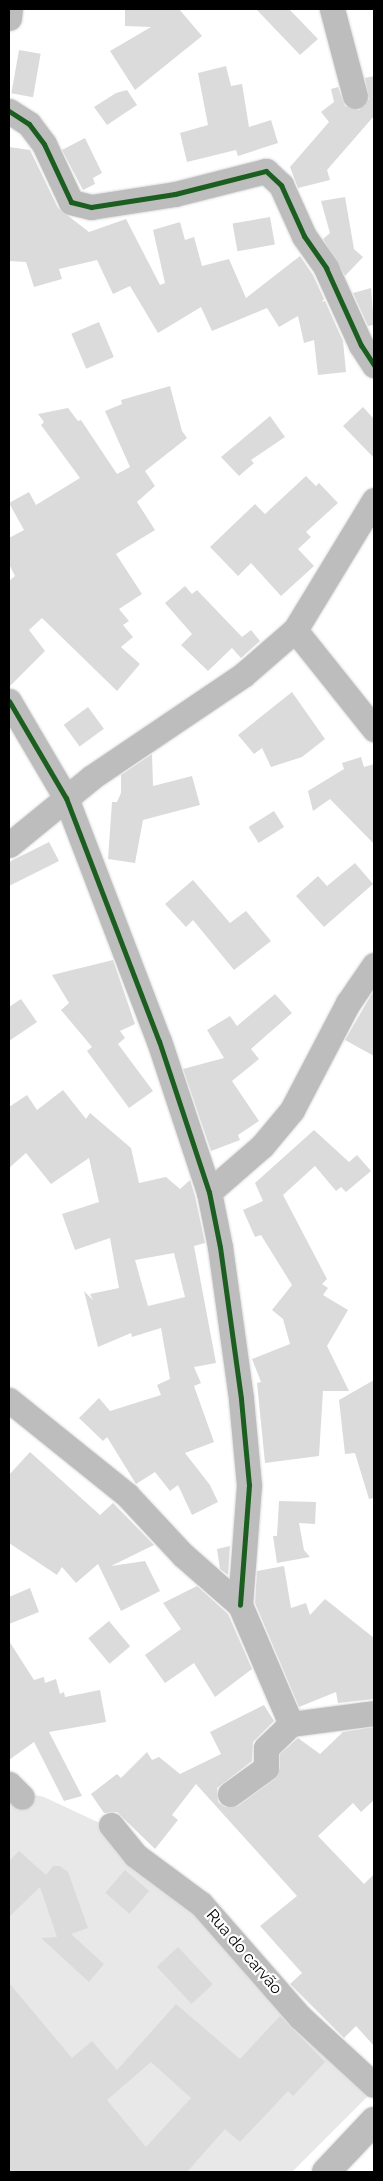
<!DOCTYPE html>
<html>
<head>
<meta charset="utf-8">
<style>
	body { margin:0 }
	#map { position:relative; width:383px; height:2181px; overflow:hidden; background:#fff; font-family:Raleway,sans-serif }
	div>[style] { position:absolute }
	.green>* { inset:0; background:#e8e8e8 }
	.building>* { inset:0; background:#dbdbdb; transform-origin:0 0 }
	.roads { filter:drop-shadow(0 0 1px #dbdbdb) drop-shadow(0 0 1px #dbdbdb) }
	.minor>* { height:25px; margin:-12.5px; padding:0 12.5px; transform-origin:12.5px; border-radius:12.5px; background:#bdbdbd }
	.major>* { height:28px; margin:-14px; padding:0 14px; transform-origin:14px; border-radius:14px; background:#bdbdbd }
	.cycleway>* { height:5px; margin:-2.5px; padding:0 2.5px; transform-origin:2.5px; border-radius:2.5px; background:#1b5e20 }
	span { translate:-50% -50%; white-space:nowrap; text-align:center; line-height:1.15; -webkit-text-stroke:4.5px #fff; paint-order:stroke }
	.street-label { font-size:16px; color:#000 }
	.frame { position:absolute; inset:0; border:10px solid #000; pointer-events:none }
</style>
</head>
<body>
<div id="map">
	<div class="green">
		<i style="clip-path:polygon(9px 1781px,21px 1792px,44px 1797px,104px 1825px,200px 1914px,374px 2090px,292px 2172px,9px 2172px)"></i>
	</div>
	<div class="building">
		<i style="clip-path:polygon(125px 9px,179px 9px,202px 36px,135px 90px,110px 51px,151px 27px,125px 26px)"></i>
		<i style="clip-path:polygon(256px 9px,289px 9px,318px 39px,300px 55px)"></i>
		<i style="left:19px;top:50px;width:22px;height:44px;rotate:10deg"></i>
		<i style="clip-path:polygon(226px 66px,231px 86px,242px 84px,249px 127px,271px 120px,278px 143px,238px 156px,236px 150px,187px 162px,180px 133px,208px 125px,198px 73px)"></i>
		<i style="clip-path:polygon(374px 76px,374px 116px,327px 170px,330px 180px,298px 188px,290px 167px,329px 122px,321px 112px,334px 102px,331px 89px,338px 87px,345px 106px,359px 110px,369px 99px,365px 78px)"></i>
		<i style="clip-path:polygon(127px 90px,137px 105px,107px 125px,94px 107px,116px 93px)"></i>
		<i style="clip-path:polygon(85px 138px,102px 173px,93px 178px,95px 184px,83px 190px,62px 150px)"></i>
		<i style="clip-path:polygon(9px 147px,30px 150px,58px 208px,89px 232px,126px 219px,160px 285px,165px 283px,153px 230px,180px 222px,185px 240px,194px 237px,202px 266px,229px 259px,246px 298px,300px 256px,313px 275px,324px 299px,322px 302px,325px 301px,343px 341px,346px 372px,318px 375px,314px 340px,304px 343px,298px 316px,279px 327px,267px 308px,212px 331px,201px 307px,158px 333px,130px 286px,113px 294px,97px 260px,59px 269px,62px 279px,34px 287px,26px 262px,9px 261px)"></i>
		<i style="clip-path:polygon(345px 197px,354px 249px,363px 257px,345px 276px,323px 239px,330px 233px,321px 201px)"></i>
		<i style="left:270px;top:217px;width:28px;height:38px;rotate:80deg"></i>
		<i style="clip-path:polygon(371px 288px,374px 325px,368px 326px,353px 293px)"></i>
		<i style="left:99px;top:322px;width:38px;height:30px;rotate:67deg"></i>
		<i style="clip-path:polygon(170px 386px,182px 431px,187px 438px,145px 471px,155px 486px,137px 502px,155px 530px,116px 554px,142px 594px,119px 609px,129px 621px,123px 625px,133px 637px,121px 647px,140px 664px,117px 691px,42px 618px,29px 630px,45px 651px,9px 687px,9px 581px,15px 576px,9px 564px,9px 538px,24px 530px,9px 503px,29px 492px,36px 505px,80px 478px,41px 425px,44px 422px,38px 414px,68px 408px,78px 421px,81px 420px,117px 474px,130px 467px,105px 411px,122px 404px,121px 400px)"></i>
		<i style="clip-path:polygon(363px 407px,374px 419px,374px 458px,343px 426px)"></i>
		<i style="clip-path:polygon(270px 416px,285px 437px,251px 460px,254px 463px,239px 476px,221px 457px)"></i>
		<i style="clip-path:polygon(306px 476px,316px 486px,319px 483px,338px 503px,306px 532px,311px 537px,298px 549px,314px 566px,281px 596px,251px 563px,238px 576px,210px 547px,255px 504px,265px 514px)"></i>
		<i style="clip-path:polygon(185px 586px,192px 594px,197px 590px,242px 637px,251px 630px,260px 641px,241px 658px,232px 648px,208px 671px,181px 645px,192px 634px,165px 603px)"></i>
		<i style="clip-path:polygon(292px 692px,325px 739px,302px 757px,271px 767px,262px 748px,254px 754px,238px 735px)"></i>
		<i style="left:88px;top:707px;width:27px;height:30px;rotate:54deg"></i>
		<i style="clip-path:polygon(152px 754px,153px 786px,192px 776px,200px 805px,143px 820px,135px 863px,108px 859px,112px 802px,117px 802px,121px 793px,121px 775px)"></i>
		<i style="clip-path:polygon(361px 757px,364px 767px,374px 764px,374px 844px,330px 799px,313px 811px,308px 791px,344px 769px,342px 763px)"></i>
		<i style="left:274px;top:811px;width:19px;height:30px;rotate:58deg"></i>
		<i style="clip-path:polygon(49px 842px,59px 861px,9px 886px,9px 862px)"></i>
		<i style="clip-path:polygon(355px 863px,373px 884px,324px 927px,296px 896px,318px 876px,327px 886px)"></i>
		<i style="clip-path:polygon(193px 880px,230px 923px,246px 911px,271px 941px,234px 970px,193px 920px,186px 927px,165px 904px)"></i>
		<i style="clip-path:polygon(113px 960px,135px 1024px,120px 1031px,125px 1038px,118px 1044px,153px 1091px,129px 1108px,87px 1051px,92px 1047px,61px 1010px,69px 1003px,52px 975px)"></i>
		<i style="clip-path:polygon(374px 990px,374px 1056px,345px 1040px)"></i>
		<i style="clip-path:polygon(275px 994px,292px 1013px,251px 1049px,259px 1059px,232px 1081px,259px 1121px,238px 1135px,240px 1140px,211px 1151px,183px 1069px,224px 1058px,207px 1030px,230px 1016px,237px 1026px)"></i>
		<i style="clip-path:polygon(21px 999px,37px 1022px,9px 1041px,9px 1007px)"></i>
		<i style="clip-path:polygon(evenodd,63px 1090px,86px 1119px,90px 1113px,131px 1148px,139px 1183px,166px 1177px,180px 1189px,190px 1180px,195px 1196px,205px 1243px,194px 1246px,216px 1363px,194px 1367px,201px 1383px,194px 1386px,214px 1442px,185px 1453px,210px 1485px,218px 1502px,192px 1515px,178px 1485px,170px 1491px,155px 1472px,136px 1484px,107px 1437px,103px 1441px,79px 1418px,99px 1398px,110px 1411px,161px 1395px,157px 1385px,170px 1379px,161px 1328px,132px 1337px,131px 1333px,98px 1347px,84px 1291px,93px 1300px,90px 1294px,119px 1288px,110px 1238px,75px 1250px,62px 1214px,99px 1202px,89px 1158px,51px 1184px,26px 1153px,9px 1168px,9px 1107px,27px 1095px,37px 1110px,63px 1090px,174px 1253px,185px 1297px,148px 1306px,135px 1260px,174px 1253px)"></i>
		<i style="clip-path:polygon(314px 1130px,349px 1162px,357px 1155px,371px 1171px,346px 1192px,341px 1187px,336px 1191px,315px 1166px,283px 1195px,327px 1279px,322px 1284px,328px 1288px,323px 1295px,348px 1310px,327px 1346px,349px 1391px,323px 1391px,319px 1456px,265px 1463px,257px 1383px,261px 1382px,252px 1359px,290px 1344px,283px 1319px,272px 1310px,292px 1285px,261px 1235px,255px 1237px,243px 1210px,263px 1201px,255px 1183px)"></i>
		<i style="clip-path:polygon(374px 1380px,374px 1498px,369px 1499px,355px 1453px,345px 1454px,339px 1400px)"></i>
		<i style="clip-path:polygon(30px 1452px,100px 1515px,113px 1503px,154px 1545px,111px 1566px,145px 1561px,160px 1591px,121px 1611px,98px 1564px,76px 1583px,62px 1567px,57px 1575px,9px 1543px,9px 1475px)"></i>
		<i style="clip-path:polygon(279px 1501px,316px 1502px,315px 1524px,299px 1523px,304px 1550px,310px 1557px,277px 1563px,273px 1536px,277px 1536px)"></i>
		<i style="clip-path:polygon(230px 1546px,228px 1575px,220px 1569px,217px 1549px)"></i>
		<i style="clip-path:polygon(284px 1566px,291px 1608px,306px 1603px,310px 1615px,325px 1599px,374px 1638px,374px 1699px,338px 1703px,336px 1692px,299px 1707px,255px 1603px,257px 1571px)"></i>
		<i style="clip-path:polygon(197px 1586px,228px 1614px,252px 1669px,215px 1697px,194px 1663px,165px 1683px,145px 1655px,181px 1629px,163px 1603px)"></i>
		<i style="clip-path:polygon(30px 1588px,39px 1612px,9px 1624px,9px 1597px)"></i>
		<i style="left:109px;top:1621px;width:33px;height:27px;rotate:50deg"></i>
		<i style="clip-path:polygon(9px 1641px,34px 1680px,44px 1677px,45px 1683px,56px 1679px,60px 1694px,64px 1692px,65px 1697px,100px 1690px,106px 1722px,49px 1732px,82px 1796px,64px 1801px,34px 1742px,9px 1760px)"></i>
		<i style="clip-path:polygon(264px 1705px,274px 1721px,253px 1742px,252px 1761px,217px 1788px,218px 1802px,225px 1807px,238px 1806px,275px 1779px,280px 1768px,280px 1754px,298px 1738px,320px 1754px,343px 1732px,374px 1727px,374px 1800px,361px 1812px,353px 1803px,318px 1836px,364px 1884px,374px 1874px,374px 2046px,356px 2026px,344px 2038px,290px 1984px,302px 1973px,260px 1926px,297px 1896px,196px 1784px,172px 1815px,178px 1820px,155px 1849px,117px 1812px,104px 1813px,91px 1794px,117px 1774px,121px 1778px,147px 1752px,152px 1760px,159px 1757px,180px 1774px,221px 1754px,210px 1732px)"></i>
		<i style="clip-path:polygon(19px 1851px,46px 1875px,53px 1866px,60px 1866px,68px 1872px,88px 1928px,71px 1934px,104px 1964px,89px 1982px,41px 1938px,57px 1937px,40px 1887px,9px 1917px,9px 1861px)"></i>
		<i style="left:125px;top:1870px;width:32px;height:30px;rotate:41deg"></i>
		<i style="left:178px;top:1947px;width:51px;height:29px;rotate:47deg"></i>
		<i style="clip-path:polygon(evenodd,9px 1983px,72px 2058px,92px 2041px,117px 2070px,176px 2004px,240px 2059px,280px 2016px,325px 2062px,293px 2096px,288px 2091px,240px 2142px,225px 2129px,187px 2172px,9px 2172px,9px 1983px,151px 2062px,191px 2098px,146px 2147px,107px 2100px,151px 2062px)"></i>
	</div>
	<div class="roads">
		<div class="minor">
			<i style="left:332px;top:9px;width:90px;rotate:75.2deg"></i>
			<i style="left:9px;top:18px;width:9px;rotate:-84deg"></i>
			<i style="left:9px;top:111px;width:24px;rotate:33deg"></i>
			<i style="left:29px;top:124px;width:25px;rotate:53deg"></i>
			<i style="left:44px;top:144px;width:64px;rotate:65deg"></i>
			<i style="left:71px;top:202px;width:21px;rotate:14deg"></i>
			<i style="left:91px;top:207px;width:85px;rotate:-8.8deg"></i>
			<i style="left:175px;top:194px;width:94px;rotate:-14.2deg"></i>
			<i style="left:266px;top:171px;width:21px;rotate:43deg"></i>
			<i style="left:281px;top:185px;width:56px;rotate:65.7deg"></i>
			<i style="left:304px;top:236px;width:39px;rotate:55deg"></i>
			<i style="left:326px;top:268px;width:85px;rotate:65.6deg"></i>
			<i style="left:361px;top:345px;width:24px;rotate:57deg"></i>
			<i style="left:295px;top:630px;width:127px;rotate:51.4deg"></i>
			<i style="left:9px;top:701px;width:113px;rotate:59.6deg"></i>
			<i style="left:66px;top:798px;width:260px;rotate:69.1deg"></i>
			<i style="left:159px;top:1041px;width:159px;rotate:71.7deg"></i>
			<i style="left:209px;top:1192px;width:56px;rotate:78.7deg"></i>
			<i style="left:220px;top:1247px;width:153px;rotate:82.1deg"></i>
			<i style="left:241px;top:1399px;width:86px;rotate:84.7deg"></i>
			<i style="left:249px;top:1485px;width:120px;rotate:94.3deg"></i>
			<i style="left:9px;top:845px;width:107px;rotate:-39.3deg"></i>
			<i style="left:92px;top:777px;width:182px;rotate:-34deg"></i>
			<i style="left:243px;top:675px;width:69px;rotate:-40.9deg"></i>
			<i style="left:295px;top:630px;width:152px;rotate:-58.7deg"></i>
			<i style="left:209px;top:1192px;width:70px;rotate:-41deg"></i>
			<i style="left:262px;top:1146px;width:47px;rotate:-50.2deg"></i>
			<i style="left:292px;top:1110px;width:121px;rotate:-62.4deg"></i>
			<i style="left:348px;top:1003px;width:46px;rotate:-55.6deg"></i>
			<i style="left:9px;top:1400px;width:151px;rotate:38.8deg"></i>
			<i style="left:127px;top:1495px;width:82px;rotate:47deg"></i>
			<i style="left:183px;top:1555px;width:76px;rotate:41.3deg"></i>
			<i style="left:240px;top:1605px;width:129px;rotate:66.8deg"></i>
			<i style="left:9px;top:1784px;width:18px;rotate:45deg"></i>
			<i style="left:230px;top:1794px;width:44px;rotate:-35.8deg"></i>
			<i style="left:266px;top:1768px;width:20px;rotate:-90deg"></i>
			<i style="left:266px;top:1748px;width:35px;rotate:-44deg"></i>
			<i style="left:291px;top:1724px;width:84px;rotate:-7.5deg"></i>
			<i style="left:111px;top:1825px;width:38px;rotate:51deg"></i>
			<i style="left:135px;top:1855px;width:82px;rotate:36.6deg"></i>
			<i style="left:201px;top:1904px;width:150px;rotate:48.8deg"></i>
			<i style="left:300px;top:2017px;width:100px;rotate:42.6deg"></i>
		</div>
		<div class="major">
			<i style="left:326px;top:2172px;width:70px;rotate:-46.7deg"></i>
		</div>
	</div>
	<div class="cycleway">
		<i style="left:9px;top:111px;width:24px;rotate:33deg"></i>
		<i style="left:29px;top:124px;width:25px;rotate:53deg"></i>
		<i style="left:44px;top:144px;width:64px;rotate:65deg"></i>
		<i style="left:71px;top:202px;width:21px;rotate:14deg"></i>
		<i style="left:91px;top:207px;width:85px;rotate:-8.8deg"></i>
		<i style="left:175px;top:194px;width:94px;rotate:-14.2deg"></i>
		<i style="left:266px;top:171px;width:21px;rotate:43deg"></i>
		<i style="left:281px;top:185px;width:56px;rotate:65.7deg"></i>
		<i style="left:304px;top:236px;width:39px;rotate:55deg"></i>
		<i style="left:326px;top:268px;width:85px;rotate:65.6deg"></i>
		<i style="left:361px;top:345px;width:24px;rotate:57deg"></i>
		<i style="left:9px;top:701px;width:113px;rotate:59.6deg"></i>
		<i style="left:66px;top:798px;width:260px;rotate:69.1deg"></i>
		<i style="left:159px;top:1041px;width:159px;rotate:71.7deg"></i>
		<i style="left:209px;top:1192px;width:56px;rotate:78.7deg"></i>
		<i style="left:220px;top:1247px;width:153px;rotate:82.1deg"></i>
		<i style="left:241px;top:1399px;width:86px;rotate:84.7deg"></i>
		<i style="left:249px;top:1485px;width:120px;rotate:94.3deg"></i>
	</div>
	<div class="street-label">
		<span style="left:244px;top:1952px;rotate:49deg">Rua do carvão</span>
	</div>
	<div class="frame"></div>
</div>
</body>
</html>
